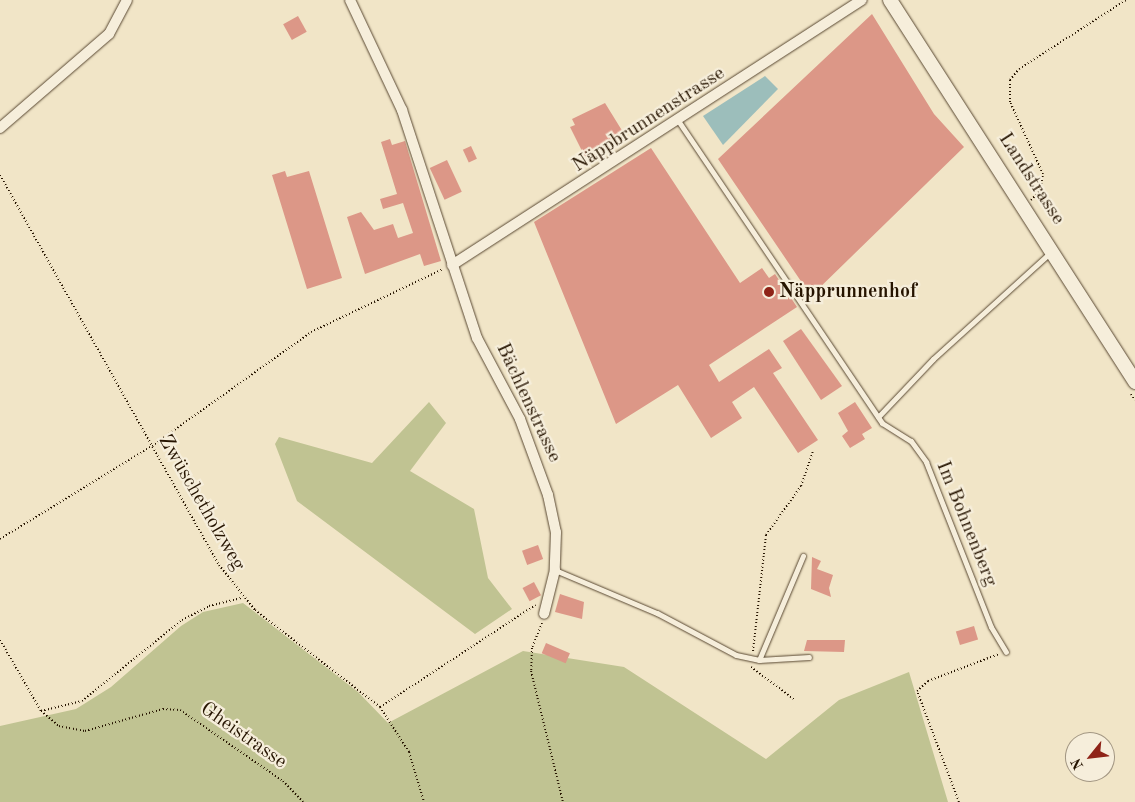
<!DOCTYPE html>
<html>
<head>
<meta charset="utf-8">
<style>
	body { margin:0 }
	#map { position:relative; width:1135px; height:802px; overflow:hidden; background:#f1e5c7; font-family:"Old Standard TT",serif }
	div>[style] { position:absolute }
	.green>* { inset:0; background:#c0c392 }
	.water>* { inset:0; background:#9cbebb }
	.building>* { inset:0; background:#dc9787; transform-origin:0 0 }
	.path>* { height:2px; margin-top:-1px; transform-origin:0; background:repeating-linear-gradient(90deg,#261400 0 1px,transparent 0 3.5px) }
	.roads { filter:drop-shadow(0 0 1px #594832) drop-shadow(0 0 1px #594832) }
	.lane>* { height:5px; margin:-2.5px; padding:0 2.5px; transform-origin:2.5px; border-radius:2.5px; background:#f6eedb }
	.street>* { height:10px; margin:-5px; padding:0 5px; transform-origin:5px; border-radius:5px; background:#f6eedb }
	.secondary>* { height:14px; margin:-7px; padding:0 7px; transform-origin:7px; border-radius:7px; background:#f6eedb }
	.dots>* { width:14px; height:14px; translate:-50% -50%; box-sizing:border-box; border:2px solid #f6eedb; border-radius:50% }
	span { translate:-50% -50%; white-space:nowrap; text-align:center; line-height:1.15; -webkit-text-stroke:4.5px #f6eedb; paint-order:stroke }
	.street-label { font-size:20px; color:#261400 }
	.poi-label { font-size:20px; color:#261400; font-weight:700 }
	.left { translate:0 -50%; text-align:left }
	.north { position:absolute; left:1065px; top:732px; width:50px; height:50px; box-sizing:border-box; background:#f6eedb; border:1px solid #a39783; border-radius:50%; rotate:241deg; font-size:14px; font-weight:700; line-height:20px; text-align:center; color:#261400 }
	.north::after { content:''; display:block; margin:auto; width:18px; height:22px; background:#8f2418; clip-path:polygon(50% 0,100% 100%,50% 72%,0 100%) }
</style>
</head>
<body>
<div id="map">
	<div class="green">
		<i style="clip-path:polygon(429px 402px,446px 423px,410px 471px,474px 509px,488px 578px,512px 609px,475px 634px,297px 501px,275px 444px,279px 437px,372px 463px)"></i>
		<i style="clip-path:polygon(243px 603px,358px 692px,388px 723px,523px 651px,624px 667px,766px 759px,839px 700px,909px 672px,948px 802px,0 802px,0 726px,76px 709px,111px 687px,181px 626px,203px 612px)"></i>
	</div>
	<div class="water">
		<i style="clip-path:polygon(765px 76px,778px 89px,723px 145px,703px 116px)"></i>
	</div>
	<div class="building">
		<i style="clip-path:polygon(872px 14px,934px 114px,964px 147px,811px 296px,718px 159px)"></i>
		<i style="left:298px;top:16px;width:18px;height:17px;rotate:61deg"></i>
		<i style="clip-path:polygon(605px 103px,626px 137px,585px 157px,570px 127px,575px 125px,572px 119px)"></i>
		<i style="clip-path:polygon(390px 139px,392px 145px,405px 141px,441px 261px,424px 266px,420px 254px,365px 274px,347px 217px,361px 212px,374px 230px,393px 224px,398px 238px,413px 233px,403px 203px,383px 209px,380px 199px,397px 194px,381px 142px)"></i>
		<i style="left:471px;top:146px;width:14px;height:9px;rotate:65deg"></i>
		<i style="clip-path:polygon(651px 148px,740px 283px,762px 268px,769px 278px,775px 274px,797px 307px,709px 365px,719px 382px,769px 349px,782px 368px,773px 373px,818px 440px,798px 453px,754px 387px,732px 402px,742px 418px,711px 438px,678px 385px,616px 424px,534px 222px)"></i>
		<i style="left:447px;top:160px;width:35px;height:19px;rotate:65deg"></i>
		<i style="clip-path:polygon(285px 171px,287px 177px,309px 171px,342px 278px,307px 289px,272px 175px)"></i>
		<i style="clip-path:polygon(801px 329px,842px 386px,821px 400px,783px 341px)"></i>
		<i style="clip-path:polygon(855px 402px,872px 428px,862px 434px,865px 439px,850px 448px,842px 436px,848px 431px,838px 413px)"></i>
		<i style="left:538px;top:545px;width:15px;height:17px;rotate:70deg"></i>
		<i style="clip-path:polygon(812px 557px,821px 561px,817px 569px,833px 575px,829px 588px,831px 597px,811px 589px)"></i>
		<i style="left:534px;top:582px;width:15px;height:13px;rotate:62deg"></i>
		<i style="clip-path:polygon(560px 594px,584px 602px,582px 619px,555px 612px)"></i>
		<i style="left:974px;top:626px;width:14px;height:19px;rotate:73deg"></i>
		<i style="clip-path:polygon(807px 640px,845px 640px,844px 652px,804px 651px)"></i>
		<i style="left:546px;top:643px;width:26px;height:11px;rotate:23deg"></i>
	</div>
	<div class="path">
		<i style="left:0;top:175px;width:447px;rotate:60.7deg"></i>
		<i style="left:219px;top:565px;width:58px;rotate:51.3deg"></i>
		<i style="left:255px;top:610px;width:158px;rotate:37.8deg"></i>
		<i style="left:380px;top:707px;width:54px;rotate:57.2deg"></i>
		<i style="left:409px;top:752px;width:52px;rotate:73.3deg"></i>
		<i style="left:1031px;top:200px;width:13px;rotate:-45deg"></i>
		<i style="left:1040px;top:191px;width:17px;rotate:-80deg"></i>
		<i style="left:1043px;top:174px;width:79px;rotate:-114.6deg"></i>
		<i style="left:1010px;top:102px;width:22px;rotate:-90deg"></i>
		<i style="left:1010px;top:80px;width:14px;rotate:-51deg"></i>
		<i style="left:1019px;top:69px;width:127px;rotate:-32.8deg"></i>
		<i style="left:1131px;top:394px;width:7px;rotate:56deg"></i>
		<i style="left:0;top:539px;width:178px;rotate:-31.5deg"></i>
		<i style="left:152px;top:446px;width:196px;rotate:-35.6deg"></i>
		<i style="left:311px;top:332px;width:146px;rotate:-25.5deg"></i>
		<i style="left:542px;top:623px;width:27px;rotate:112deg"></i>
		<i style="left:532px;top:648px;width:23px;rotate:92deg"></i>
		<i style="left:531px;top:671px;width:135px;rotate:76.3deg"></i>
		<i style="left:0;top:640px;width:82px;rotate:60deg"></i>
		<i style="left:41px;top:711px;width:23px;rotate:40deg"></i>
		<i style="left:59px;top:726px;width:26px;rotate:11deg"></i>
		<i style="left:85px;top:731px;width:81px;rotate:-15.8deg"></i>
		<i style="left:163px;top:709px;width:17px;rotate:3deg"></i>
		<i style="left:180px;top:710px;width:125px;rotate:34.6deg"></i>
		<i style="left:283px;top:781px;width:29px;rotate:46deg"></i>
		<i style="left:753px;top:651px;width:117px;rotate:-83.6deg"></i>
		<i style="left:766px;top:535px;width:60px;rotate:-54.5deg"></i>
		<i style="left:801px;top:486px;width:36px;rotate:-71deg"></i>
		<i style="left:751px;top:667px;width:55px;rotate:36.9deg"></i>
		<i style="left:380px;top:707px;width:186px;rotate:-33.3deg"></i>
		<i style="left:41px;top:711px;width:42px;rotate:-13.7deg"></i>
		<i style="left:82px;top:701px;width:129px;rotate:-39deg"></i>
		<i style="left:182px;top:620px;width:30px;rotate:-27deg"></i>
		<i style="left:209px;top:606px;width:34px;rotate:-14deg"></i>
		<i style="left:959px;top:802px;width:119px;rotate:-110.7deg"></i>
		<i style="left:917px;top:691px;width:15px;rotate:-42deg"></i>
		<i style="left:928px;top:681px;width:76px;rotate:-20.8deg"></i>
	</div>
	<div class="roads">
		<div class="lane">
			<i style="left:679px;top:122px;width:363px;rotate:56deg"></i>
			<i style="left:882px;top:423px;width:34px;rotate:32deg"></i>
			<i style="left:911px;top:441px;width:26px;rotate:54deg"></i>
			<i style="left:926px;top:462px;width:177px;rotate:68.5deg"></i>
			<i style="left:991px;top:627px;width:29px;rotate:59deg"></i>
			<i style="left:878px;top:417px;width:80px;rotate:-46.5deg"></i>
			<i style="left:933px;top:359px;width:159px;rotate:-42.2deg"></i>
			<i style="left:555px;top:570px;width:111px;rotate:22.9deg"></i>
			<i style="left:657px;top:613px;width:89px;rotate:28deg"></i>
			<i style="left:736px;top:655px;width:24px;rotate:12deg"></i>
			<i style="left:759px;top:660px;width:50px;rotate:-3.4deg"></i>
			<i style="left:759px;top:660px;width:113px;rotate:-67.1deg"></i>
		</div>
		<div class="street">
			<i style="left:350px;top:0;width:122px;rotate:64.7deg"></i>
			<i style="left:402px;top:110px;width:240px;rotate:71.8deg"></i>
			<i style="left:477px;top:338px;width:92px;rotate:62deg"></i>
			<i style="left:520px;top:419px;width:81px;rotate:69.8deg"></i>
			<i style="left:548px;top:495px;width:38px;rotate:78deg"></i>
			<i style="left:556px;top:532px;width:38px;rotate:92deg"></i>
			<i style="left:555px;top:570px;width:45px;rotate:104deg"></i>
			<i style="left:0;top:128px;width:144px;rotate:-40.8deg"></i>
			<i style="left:109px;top:34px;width:38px;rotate:-62deg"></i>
			<i style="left:452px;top:265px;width:488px;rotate:-32.9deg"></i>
		</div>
		<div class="secondary">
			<i style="left:890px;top:0;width:454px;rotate:57.3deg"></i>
		</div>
	</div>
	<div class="dots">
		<i style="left:769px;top:292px;background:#8f2418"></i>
	</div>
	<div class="street-label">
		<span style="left:649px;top:120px;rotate:-33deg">Näppbrunnenstrasse</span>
		<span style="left:1031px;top:179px;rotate:57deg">Landstrasse</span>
		<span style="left:528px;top:403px;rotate:65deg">Bächlenstrasse</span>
		<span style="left:201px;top:503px;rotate:60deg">Zwüschetholzweg</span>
		<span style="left:966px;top:524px;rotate:68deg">Im Bohnenberg</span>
		<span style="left:243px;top:736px;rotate:35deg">Gheistrasse</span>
	</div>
	<div class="poi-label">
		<span class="left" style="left:779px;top:292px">Näpprunnenhof</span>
	</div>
	<div class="north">N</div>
</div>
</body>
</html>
